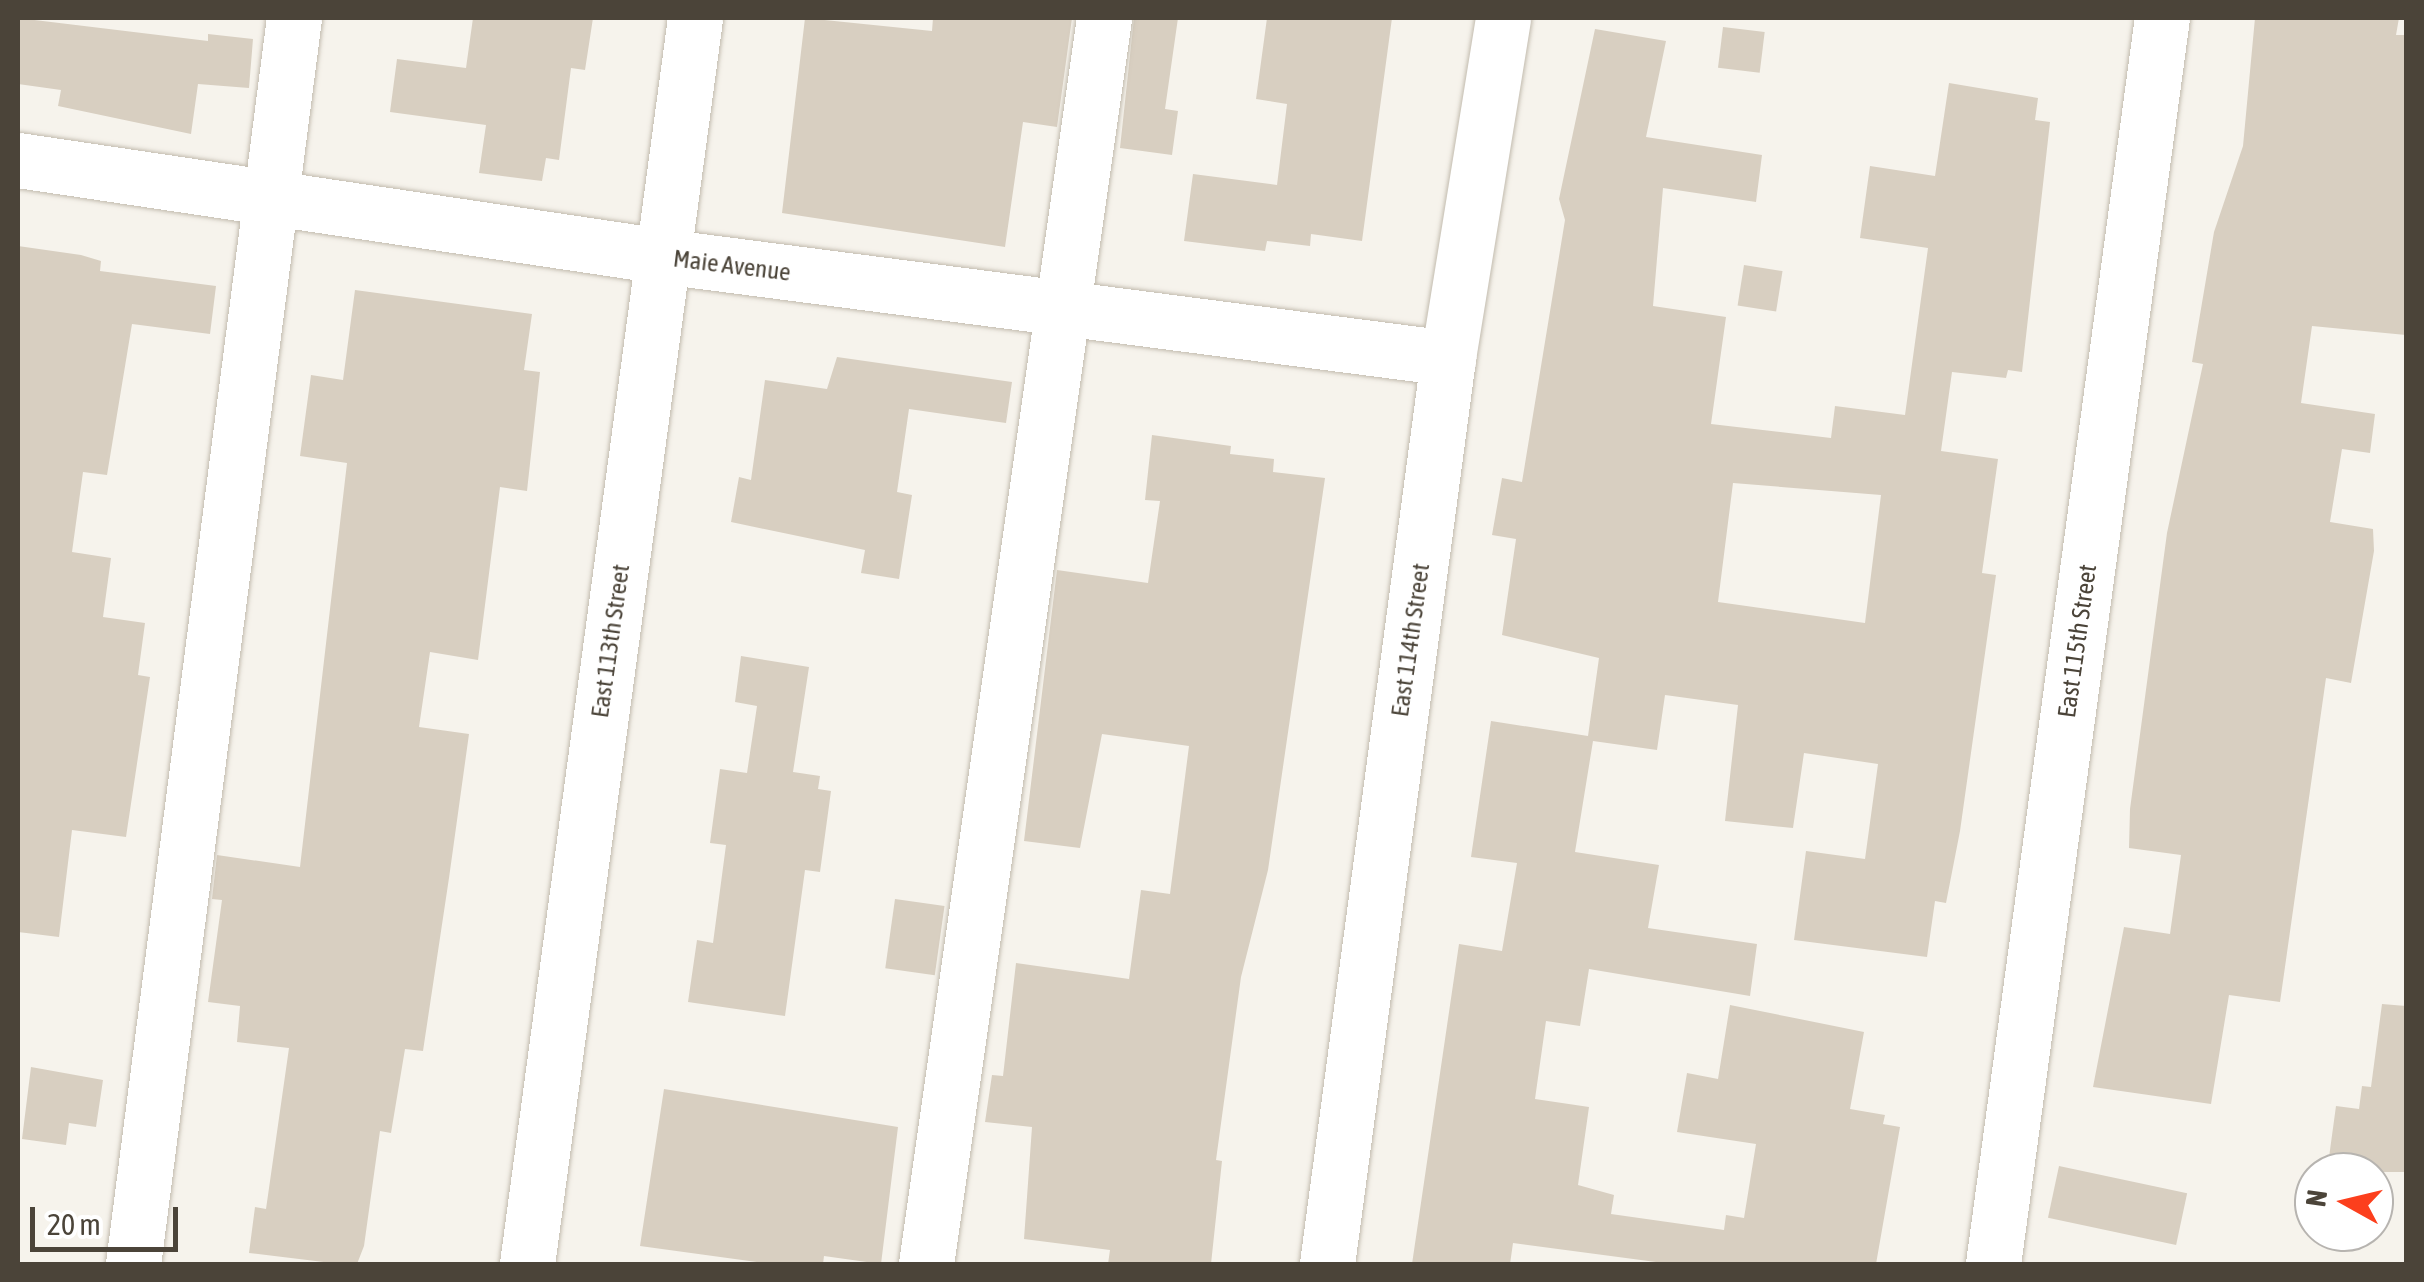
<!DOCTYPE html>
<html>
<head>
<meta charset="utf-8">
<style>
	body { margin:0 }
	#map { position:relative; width:2424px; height:1282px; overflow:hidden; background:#f6f3ec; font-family:"Asap Condensed",sans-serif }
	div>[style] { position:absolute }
	.building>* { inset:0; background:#d8cfc1; transform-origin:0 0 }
	.roads { filter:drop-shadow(0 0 2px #c2bbae) drop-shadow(0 0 2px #c2bbae) }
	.minor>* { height:55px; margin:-27.5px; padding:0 27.5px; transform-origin:27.5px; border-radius:27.5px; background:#fff }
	span { translate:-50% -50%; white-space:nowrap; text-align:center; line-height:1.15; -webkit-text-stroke:10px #fff; paint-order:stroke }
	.street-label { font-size:25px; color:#4b4439 }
	.frame { position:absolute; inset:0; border:20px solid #4b4439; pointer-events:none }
	.north { position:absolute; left:2294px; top:1152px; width:100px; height:100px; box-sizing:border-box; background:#fff; border:2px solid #b7b4b0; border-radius:50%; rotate:278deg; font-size:28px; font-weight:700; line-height:40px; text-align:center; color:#4b4439 }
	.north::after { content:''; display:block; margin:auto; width:35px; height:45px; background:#fc3f1d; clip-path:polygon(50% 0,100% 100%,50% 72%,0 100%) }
	.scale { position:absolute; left:30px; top:1207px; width:148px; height:45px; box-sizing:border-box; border:5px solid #4b4439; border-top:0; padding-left:12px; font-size:30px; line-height:35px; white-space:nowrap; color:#4b4439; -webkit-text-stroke:8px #fff; paint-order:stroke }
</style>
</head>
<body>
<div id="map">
	<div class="building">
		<i style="clip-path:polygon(18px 18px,208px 41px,208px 34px,253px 39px,249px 88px,198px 84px,191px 134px,58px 106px,61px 90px,18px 84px)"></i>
		<i style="clip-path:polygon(473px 18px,593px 18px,585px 70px,571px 68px,559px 160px,546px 158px,542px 181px,479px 173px,486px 125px,390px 112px,397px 59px,466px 68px)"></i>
		<i style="clip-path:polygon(805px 18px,932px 31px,933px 18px,1072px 18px,1057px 127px,1023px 122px,1005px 247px,782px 213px)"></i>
		<i style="clip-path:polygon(1134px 18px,1178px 18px,1165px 109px,1178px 111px,1172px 155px,1120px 148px)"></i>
		<i style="clip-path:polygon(1267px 18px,1392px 18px,1362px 241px,1311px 234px,1310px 246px,1267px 241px,1265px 251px,1184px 241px,1193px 174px,1277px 185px,1287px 104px,1256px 99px)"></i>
		<i style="clip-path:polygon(2255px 18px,2399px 18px,2396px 35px,2406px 35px,2406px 335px,2312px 326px,2301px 403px,2375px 414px,2370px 453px,2342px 449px,2330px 522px,2373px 529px,2374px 551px,2351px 683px,2326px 678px,2280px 1002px,2229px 995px,2211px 1104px,2093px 1087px,2124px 927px,2170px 934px,2181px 855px,2129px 848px,2130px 809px,2167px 533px,2203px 364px,2192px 362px,2214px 232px,2243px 146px)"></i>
		<i style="left:1723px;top:27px;width:42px;height:41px;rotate:7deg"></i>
		<i style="clip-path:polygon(evenodd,1595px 29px,1666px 41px,1646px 137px,1762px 155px,1756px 202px,1663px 188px,1653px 306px,1726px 317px,1711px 424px,1831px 438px,1835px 406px,1905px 415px,1928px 248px,1860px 238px,1870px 166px,1935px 176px,1949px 83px,2038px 98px,2035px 120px,2050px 122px,2022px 372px,2008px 370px,2006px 378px,1952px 372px,1941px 451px,1998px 459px,1982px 573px,1996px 575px,1960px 831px,1946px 903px,1935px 901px,1927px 957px,1794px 940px,1806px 851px,1865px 859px,1878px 764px,1804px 753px,1793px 828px,1725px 821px,1738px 705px,1665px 695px,1657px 750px,1593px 741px,1575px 852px,1659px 865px,1648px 928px,1757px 944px,1750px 996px,1589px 969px,1580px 1026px,1546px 1021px,1535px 1099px,1589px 1107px,1578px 1185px,1614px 1195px,1611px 1214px,1724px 1230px,1726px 1215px,1744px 1218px,1756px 1144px,1677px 1132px,1687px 1073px,1718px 1079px,1730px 1005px,1864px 1032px,1850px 1109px,1885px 1115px,1883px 1124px,1900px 1127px,1876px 1264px,1671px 1264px,1513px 1243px,1510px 1264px,1412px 1264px,1459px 944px,1502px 951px,1517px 863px,1471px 857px,1491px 721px,1588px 736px,1599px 658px,1502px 635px,1516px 539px,1492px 535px,1502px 478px,1522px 482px,1565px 220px,1559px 199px,1595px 29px,1733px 483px,1881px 495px,1865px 623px,1718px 602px,1733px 483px)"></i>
		<i style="clip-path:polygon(18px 246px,81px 255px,101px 261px,100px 271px,216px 286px,210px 334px,132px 324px,107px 475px,83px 472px,72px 552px,111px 558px,103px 617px,145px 623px,138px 675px,150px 677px,126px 837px,72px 830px,59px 937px,18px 932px)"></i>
		<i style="left:1744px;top:265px;width:39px;height:41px;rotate:9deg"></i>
		<i style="clip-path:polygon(355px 290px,532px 314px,524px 370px,540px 372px,527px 491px,500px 487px,478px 660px,430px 652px,419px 727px,469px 734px,449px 878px,423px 1051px,405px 1049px,391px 1133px,380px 1131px,364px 1246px,357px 1264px,340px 1264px,249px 1253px,255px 1207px,266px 1209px,289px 1048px,237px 1042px,240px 1006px,208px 1002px,222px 900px,212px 899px,217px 855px,300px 867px,347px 463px,300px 456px,311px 375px,343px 380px)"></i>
		<i style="clip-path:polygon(837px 357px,1012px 382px,1006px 423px,909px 409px,897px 492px,912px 495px,899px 579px,861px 573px,865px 550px,731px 522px,739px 477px,751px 480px,765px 380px,827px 389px)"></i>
		<i style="clip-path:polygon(1152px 435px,1231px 446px,1230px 454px,1274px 459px,1273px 472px,1325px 478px,1268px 870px,1241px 977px,1216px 1160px,1222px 1161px,1211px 1264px,1108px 1264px,1110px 1250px,1024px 1239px,1032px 1127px,985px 1122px,992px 1075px,1003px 1076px,1016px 963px,1129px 979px,1141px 890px,1170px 894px,1189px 746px,1102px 734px,1080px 848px,1024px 841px,1057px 570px,1148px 583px,1160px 501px,1145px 500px)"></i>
		<i style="clip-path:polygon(741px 656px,809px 667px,793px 772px,820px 776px,818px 789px,831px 791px,820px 872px,805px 870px,785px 1016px,688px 1002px,697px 940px,713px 943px,726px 845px,710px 843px,720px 769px,747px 773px,757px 706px,735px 702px)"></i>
		<i style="left:895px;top:899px;width:50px;height:70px;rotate:8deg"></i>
		<i style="clip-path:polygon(2382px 1004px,2406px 1006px,2406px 1172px,2327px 1172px,2336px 1106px,2359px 1109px,2362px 1086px,2371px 1087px)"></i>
		<i style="clip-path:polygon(31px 1067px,103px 1080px,96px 1127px,69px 1123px,66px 1145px,22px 1139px)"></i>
		<i style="clip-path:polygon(664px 1089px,898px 1127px,881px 1264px,824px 1256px,823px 1264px,771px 1264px,640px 1246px)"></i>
		<i style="left:2059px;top:1166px;width:131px;height:53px;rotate:12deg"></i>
	</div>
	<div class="roads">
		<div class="minor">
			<i style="left:18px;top:160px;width:651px;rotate:8.48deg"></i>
			<i style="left:662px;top:256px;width:793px;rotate:7.39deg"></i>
			<i style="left:133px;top:1264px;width:1256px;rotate:-82.64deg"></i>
			<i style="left:527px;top:1264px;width:1257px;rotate:-82.32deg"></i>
			<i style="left:926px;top:1264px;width:1259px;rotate:-81.87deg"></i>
			<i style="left:1327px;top:1264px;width:914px;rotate:-82.39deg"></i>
			<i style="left:1448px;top:358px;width:344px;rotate:-80.8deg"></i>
			<i style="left:1993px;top:1264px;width:1257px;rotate:-82.28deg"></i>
		</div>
	</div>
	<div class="street-label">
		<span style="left:732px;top:265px;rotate:7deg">Maie Avenue</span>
		<span style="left:1410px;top:640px;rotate:-82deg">East 114th Street</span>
		<span style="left:610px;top:641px;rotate:-82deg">East 113th Street</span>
		<span style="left:2077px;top:641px;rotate:-82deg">East 115th Street</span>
	</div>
	<div class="frame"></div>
	<div class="north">N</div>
	<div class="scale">20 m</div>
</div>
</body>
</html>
